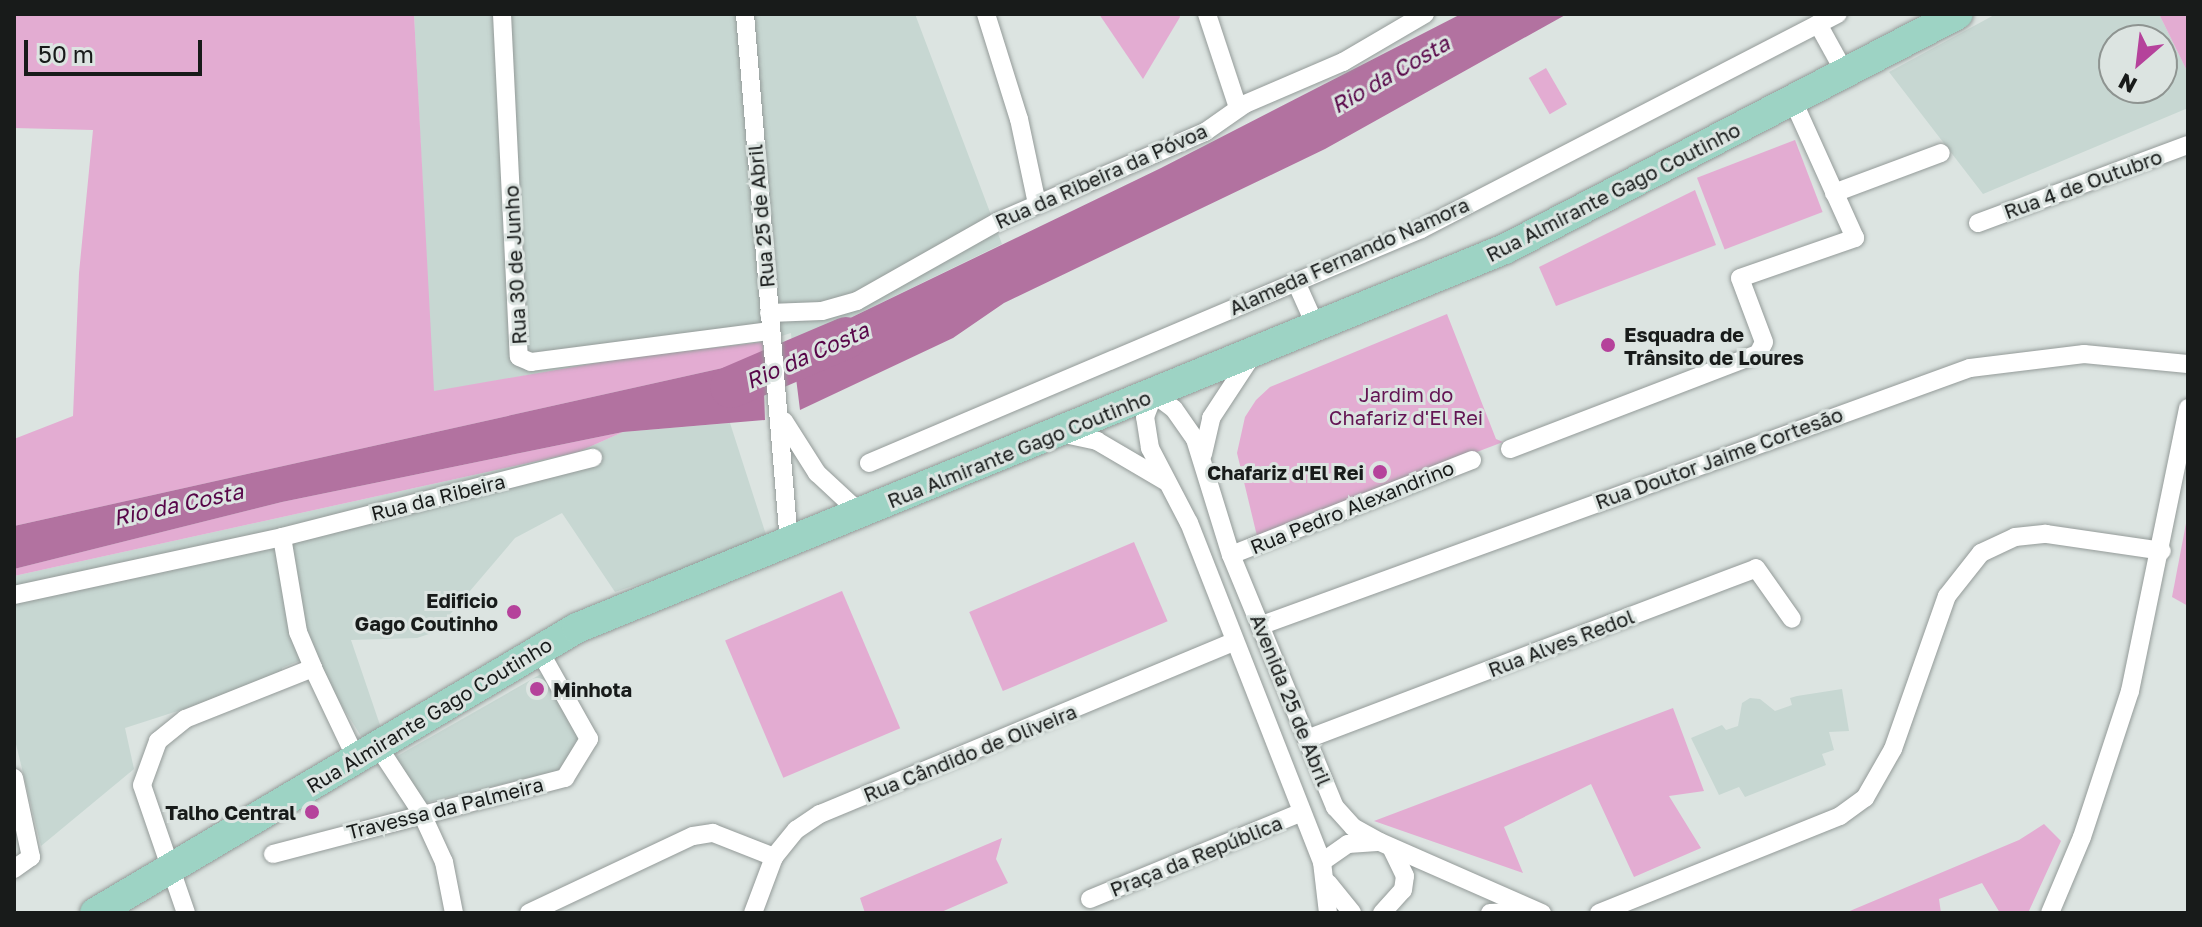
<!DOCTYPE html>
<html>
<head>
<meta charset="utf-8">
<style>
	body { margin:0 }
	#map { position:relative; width:2202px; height:927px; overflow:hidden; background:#dce4e1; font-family:"Golos Text",sans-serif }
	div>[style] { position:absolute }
	.built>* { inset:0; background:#c7d7d2 }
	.green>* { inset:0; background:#e3acd2; transform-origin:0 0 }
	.water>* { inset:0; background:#b272a0 }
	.river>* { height:42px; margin:-21px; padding:0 21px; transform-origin:21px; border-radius:21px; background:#b272a0 }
	.roads { filter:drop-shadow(0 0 2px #949b99) drop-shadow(0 0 2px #949b99) }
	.street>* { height:18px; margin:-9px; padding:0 9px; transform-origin:9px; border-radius:9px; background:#fff }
	.primary>* { height:30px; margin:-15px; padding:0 15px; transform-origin:15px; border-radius:15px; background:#9dd3c4 }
	.dots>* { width:22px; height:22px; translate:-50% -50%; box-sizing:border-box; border:4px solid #dce4e1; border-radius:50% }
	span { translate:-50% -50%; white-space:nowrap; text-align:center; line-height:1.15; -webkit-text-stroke:6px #dce4e1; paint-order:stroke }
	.street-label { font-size:20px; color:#181b1a }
	.poi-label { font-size:20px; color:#181b1a; font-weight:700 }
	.left { translate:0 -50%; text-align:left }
	.right { translate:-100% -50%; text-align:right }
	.park-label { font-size:20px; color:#631453 }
	.water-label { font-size:22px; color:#580649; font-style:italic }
	.frame { position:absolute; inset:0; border:16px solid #181b1a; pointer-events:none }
	.north { position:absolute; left:2098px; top:24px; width:80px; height:80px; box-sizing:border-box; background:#dce4e1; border:2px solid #8e9491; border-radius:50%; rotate:208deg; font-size:22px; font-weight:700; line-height:32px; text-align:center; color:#181b1a }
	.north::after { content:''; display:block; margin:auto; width:28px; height:36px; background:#b5429b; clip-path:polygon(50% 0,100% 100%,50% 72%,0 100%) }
	.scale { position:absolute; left:24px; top:40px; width:178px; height:36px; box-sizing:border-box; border:4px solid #181b1a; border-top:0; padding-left:10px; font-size:24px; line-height:28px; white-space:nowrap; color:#181b1a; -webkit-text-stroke:6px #dce4e1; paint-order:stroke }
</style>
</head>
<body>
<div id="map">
	<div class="built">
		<i style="clip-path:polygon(414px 14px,915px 14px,1002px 244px,792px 346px,791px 333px,763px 342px,625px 358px,433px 392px)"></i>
		<i style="clip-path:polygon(evenodd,1996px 14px,2159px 14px,2188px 73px,2188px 108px,1983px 194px,1889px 72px,1996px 14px,2114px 40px,2162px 40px,2162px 88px,2114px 88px,2114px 40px)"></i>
		<i style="clip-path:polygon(730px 423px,768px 541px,615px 592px,562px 513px,515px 538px,435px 632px,417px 638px,351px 640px,381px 728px,363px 739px,310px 656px,282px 668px,283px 677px,125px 728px,134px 769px,41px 846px,14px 736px,14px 576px,578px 452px,623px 432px)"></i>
		<i style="clip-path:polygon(548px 670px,582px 740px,565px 769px,420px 804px,392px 759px)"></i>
		<i style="clip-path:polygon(1842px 689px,1849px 731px,1829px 732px,1834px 750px,1822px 754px,1826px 765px,1745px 797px,1739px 787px,1719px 795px,1691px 738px,1722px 725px,1726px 730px,1738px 726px,1742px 703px,1750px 698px,1760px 699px,1775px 711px,1792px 705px,1790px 698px,1797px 696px)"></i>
	</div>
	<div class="green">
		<i style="clip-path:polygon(14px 14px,414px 14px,434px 391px,625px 358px,763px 342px,763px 359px,14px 526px,14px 439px,73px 416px,79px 273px,93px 130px,14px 128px)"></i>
		<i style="clip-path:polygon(1099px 14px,1179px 14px,1180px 17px,1143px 79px)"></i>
		<i style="clip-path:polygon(2159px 14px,2188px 14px,2188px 73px)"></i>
		<i style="left:1546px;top:68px;width:42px;height:20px;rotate:60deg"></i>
		<i style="left:1795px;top:140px;width:77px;height:105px;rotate:69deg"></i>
		<i style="clip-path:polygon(1695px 190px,1716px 245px,1556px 306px,1539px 267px)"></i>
		<i style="clip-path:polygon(1447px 314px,1496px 439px,1503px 442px,1257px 536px,1237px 453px,1245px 417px,1256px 400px,1270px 387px)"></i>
		<i style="clip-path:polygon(623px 432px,578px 452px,14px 576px,14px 569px,282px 502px)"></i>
		<i style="clip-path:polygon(2188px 513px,2188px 606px,2172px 597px)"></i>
		<i style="left:1134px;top:542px;width:86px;height:179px;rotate:67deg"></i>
		<i style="left:842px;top:591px;width:149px;height:127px;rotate:67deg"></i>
		<i style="clip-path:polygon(1673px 708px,1704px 791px,1669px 796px,1701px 848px,1634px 877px,1591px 784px,1504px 827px,1523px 873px,1374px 821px)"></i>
		<i style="clip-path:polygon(2044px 824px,2061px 841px,2028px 913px,2000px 913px,1982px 883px,1939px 899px,1941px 913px,1845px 913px,2019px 840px)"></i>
		<i style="clip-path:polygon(1002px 838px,996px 859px,1008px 883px,939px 913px,865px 913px,860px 898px)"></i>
	</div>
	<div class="water">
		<i style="clip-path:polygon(1461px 14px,1567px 14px,1325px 149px,1004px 303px,953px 338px,800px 410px,792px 346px,1161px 168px)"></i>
		<i style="clip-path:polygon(763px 359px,765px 420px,623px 432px,282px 502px,14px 569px,14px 526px)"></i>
	</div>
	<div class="river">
		<i style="left:731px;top:387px;width:125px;rotate:-23.1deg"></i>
	</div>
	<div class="roads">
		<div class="street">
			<i style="left:502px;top:14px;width:343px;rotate:87.2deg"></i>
			<i style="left:519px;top:357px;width:13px;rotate:23deg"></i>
			<i style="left:531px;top:362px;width:242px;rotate:-7.4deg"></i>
			<i style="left:745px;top:14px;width:530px;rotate:85.24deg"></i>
			<i style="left:986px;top:14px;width:110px;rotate:72.6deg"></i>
			<i style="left:1019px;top:119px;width:87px;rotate:78deg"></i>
			<i style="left:1207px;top:14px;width:99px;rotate:71.7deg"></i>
			<i style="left:1818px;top:24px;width:56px;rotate:61.1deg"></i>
			<i style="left:1834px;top:193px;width:114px;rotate:-20.5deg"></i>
			<i style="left:1978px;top:223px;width:224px;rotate:-20.4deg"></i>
			<i style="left:1296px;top:282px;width:51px;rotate:65.9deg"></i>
			<i style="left:769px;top:313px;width:53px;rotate:-2.2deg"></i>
			<i style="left:822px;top:311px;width:36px;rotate:-16deg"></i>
			<i style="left:857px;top:301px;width:161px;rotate:-29.4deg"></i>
			<i style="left:997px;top:222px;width:227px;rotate:-23.4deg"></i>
			<i style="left:1205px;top:132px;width:49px;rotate:-35deg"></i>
			<i style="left:1245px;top:104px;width:107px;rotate:-23.2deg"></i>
			<i style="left:1343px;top:62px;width:95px;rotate:-30.3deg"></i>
			<i style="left:784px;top:421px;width:62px;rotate:57.6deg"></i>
			<i style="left:817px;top:473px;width:59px;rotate:42.9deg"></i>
			<i style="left:1060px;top:433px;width:38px;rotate:12deg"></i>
			<i style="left:1097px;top:441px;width:79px;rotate:30.5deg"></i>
			<i style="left:1510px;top:449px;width:266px;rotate:-21deg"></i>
			<i style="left:1758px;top:354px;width:13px;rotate:-63deg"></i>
			<i style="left:1764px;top:342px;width:68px;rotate:-110.6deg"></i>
			<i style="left:1740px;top:278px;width:122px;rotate:-19.2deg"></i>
			<i style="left:1855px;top:238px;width:150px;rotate:-114.3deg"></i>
			<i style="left:1203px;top:454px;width:37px;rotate:-77deg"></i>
			<i style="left:1211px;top:418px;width:73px;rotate:-56.7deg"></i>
			<i style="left:869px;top:463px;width:600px;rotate:-22.97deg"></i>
			<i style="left:1421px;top:229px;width:469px;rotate:-27.3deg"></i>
			<i style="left:282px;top:537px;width:96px;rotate:80.4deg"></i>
			<i style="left:298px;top:632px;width:39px;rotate:67deg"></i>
			<i style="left:1231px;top:555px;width:259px;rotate:-21.5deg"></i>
			<i style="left:14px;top:595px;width:274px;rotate:-12.2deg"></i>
			<i style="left:282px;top:537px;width:321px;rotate:-14.3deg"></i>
			<i style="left:1262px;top:625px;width:753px;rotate:-19.95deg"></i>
			<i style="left:1970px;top:368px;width:115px;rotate:-7deg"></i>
			<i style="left:2084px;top:354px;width:104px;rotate:5.5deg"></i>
			<i style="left:1307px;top:739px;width:480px;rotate:-20.8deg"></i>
			<i style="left:1756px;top:568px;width:62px;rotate:54.8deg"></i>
			<i style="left:377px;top:745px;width:80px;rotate:56.7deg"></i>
			<i style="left:421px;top:812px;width:55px;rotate:65.3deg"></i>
			<i style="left:444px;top:862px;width:52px;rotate:78.9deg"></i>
			<i style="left:14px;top:778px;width:81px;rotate:77.9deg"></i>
			<i style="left:31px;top:857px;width:21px;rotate:145deg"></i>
			<i style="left:273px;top:854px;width:302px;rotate:-14.6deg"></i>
			<i style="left:565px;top:778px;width:46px;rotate:-58.4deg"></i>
			<i style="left:589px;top:739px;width:104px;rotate:-119.3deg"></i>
			<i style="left:1322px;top:862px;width:32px;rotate:-35deg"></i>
			<i style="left:1348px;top:844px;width:29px;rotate:-4deg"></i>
			<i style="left:1328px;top:883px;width:38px;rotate:51deg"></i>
			<i style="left:1090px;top:899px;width:229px;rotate:-22.3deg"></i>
			<i style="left:186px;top:913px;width:135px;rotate:-109deg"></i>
			<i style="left:142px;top:785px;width:47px;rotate:-70deg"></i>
			<i style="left:158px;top:741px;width:35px;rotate:-39deg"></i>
			<i style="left:185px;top:719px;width:138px;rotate:-21.7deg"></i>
			<i style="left:313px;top:668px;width:100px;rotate:64.5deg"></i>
			<i style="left:529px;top:913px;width:181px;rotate:-25.2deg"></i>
			<i style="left:693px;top:836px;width:20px;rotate:-9deg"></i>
			<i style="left:713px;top:833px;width:66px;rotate:21.5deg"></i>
			<i style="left:753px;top:913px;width:60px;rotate:-69.4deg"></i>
			<i style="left:774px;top:857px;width:35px;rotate:-51deg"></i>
			<i style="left:796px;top:830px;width:29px;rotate:-34deg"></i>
			<i style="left:820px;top:814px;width:448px;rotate:-22.6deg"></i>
			<i style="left:1328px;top:913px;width:51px;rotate:-96.7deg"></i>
			<i style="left:1322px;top:862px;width:364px;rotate:-111.4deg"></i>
			<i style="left:1189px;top:523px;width:85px;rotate:-117.5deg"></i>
			<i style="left:1150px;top:448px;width:31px;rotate:-99deg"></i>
			<i style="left:1145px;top:417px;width:25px;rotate:-69deg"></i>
			<i style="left:1154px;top:394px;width:25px;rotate:37deg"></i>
			<i style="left:1174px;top:409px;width:37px;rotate:55deg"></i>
			<i style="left:1195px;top:439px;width:121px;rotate:72.8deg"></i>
			<i style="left:1231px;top:555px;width:273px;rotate:67.6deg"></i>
			<i style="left:1335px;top:807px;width:27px;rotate:48deg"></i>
			<i style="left:1353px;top:827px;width:31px;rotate:29deg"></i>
			<i style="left:1380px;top:842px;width:177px;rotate:23.7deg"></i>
			<i style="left:1382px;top:913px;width:31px;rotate:-48deg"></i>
			<i style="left:1403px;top:890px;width:14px;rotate:-82deg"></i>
			<i style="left:1405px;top:876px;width:30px;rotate:-116deg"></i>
			<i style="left:1490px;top:913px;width:42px;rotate:-2.7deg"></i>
			<i style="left:1599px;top:913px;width:260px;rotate:-21.9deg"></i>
			<i style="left:1840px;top:816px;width:31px;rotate:-36deg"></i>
			<i style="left:1865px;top:798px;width:56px;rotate:-60.3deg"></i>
			<i style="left:1893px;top:749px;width:162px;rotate:-70.6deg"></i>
			<i style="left:1947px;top:596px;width:55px;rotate:-51.7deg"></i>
			<i style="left:1981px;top:553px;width:38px;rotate:-25deg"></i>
			<i style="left:2015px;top:537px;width:31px;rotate:-6deg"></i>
			<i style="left:2046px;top:534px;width:117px;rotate:8.3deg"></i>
			<i style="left:2050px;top:913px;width:82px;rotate:-67.2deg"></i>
			<i style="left:2082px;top:837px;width:154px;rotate:-71.8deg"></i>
			<i style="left:2130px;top:691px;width:289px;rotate:-78.4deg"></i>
		</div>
		<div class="primary">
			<i style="left:95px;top:913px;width:560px;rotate:-30.6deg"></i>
			<i style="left:577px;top:628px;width:1002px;rotate:-22.22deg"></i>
			<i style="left:1505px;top:249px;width:510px;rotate:-27.42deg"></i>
		</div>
	</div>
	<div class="dots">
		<i style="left:1608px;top:345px;background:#b5429b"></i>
		<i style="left:1380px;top:472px;background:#b5429b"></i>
		<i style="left:514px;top:612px;background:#b5429b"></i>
		<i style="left:537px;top:689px;background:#b5429b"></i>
		<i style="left:312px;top:812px;background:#b5429b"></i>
	</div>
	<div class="street-label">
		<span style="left:1101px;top:176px;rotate:-24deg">Rua da Ribeira da Póvoa</span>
		<span style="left:2083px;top:184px;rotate:-20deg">Rua 4 de Outubro</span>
		<span style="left:1613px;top:192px;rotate:-27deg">Rua Almirante Gago Coutinho</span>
		<span style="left:761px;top:216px;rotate:-95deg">Rua 25 de Abril</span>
		<span style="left:1349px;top:256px;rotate:-24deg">Alameda Fernando Namora</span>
		<span style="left:515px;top:265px;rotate:-93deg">Rua 30 de Junho</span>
		<span style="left:1019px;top:449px;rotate:-22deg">Rua Almirante Gago Coutinho</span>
		<span style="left:1719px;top:458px;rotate:-20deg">Rua Doutor Jaime Cortesão</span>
		<span style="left:438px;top:497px;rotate:-14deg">Rua da Ribeira</span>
		<span style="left:1352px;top:507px;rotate:-22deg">Rua Pedro Alexandrino</span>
		<span style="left:1561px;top:643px;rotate:-21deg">Rua Alves Redol</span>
		<span style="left:1291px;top:700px;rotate:68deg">Avenida 25 de Abril</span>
		<span style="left:429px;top:715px;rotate:-31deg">Rua Almirante Gago Coutinho</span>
		<span style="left:970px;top:753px;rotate:-22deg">Rua Cândido de Oliveira</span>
		<span style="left:445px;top:808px;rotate:-14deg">Travessa da Palmeira</span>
		<span style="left:1196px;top:856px;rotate:-22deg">Praça da República</span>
	</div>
	<div class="poi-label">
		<span class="left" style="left:1624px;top:346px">Esquadra de<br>Trânsito de Loures</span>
		<span class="right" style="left:1364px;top:472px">Chafariz d'El Rei</span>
		<span class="right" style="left:498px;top:612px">Edificio<br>Gago Coutinho</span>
		<span class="left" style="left:553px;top:689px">Minhota</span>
		<span class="right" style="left:296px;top:812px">Talho Central</span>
	</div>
	<div class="park-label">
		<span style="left:1406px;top:406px">Jardim do<br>Chafariz d'El Rei</span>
	</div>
	<div class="water-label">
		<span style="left:1390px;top:74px;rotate:-30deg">Rio da Costa</span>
		<span style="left:807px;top:355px;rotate:-24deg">Rio da Costa</span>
		<span style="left:178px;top:504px;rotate:-12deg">Rio da Costa</span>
	</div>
	<div class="frame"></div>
	<div class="north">N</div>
	<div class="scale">50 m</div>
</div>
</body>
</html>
